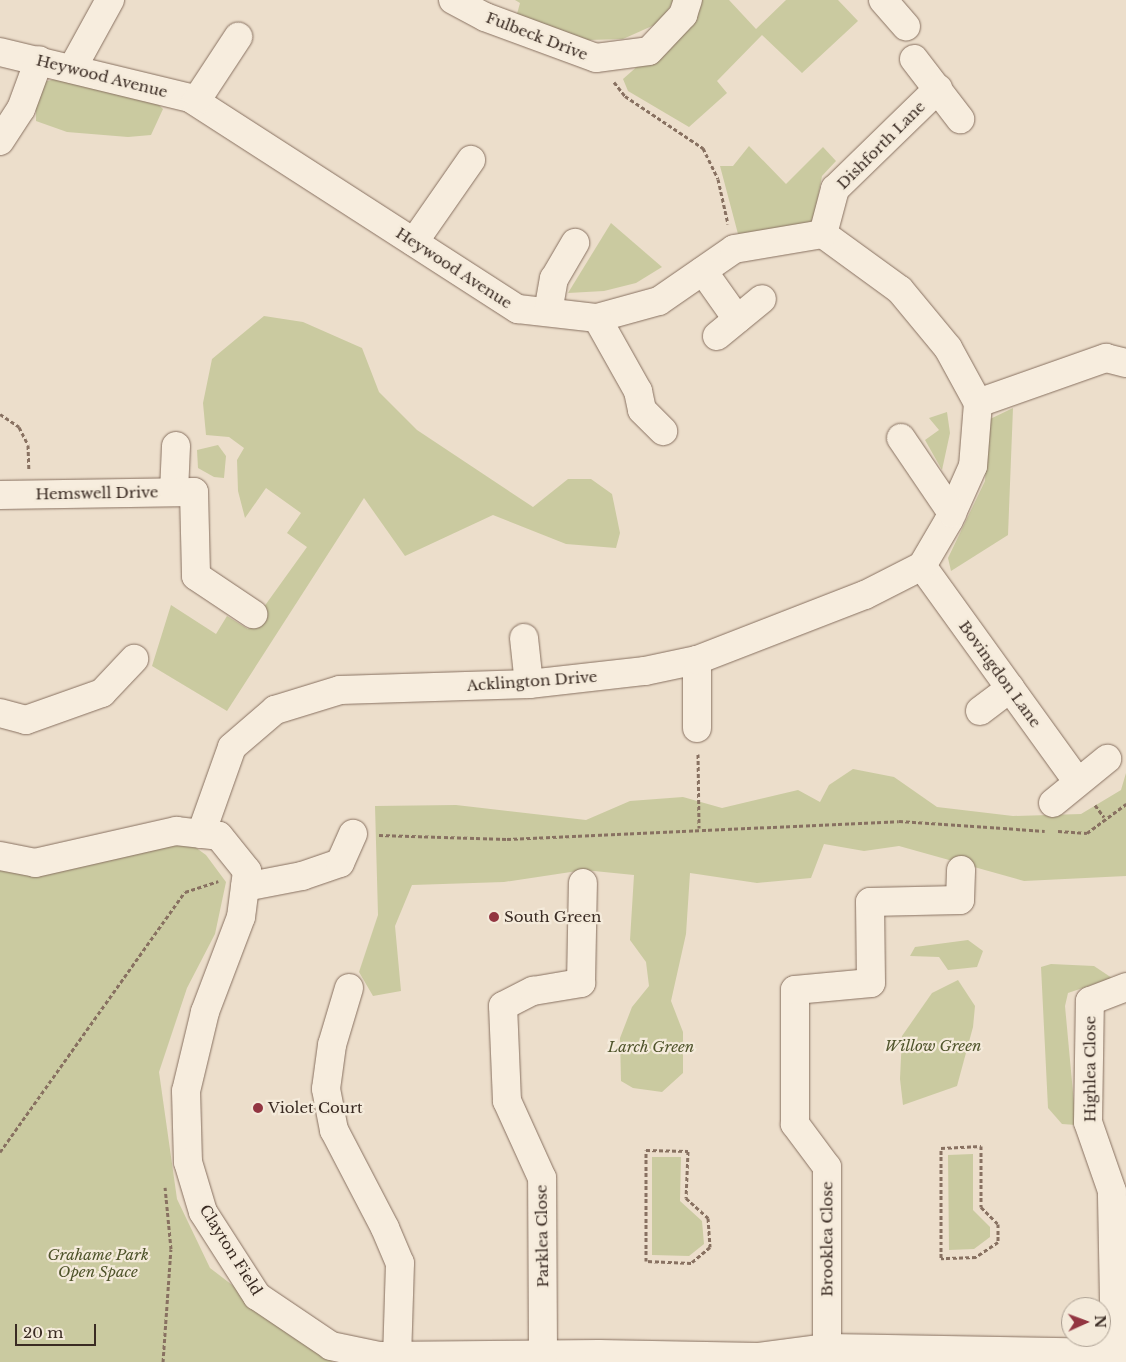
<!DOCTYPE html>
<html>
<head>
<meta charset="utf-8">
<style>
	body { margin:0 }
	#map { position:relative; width:1126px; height:1362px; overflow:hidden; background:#ecdecb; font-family:"Libre Baskerville",serif }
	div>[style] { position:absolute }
	.green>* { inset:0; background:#cacaa0 }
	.path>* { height:3px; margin-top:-1.5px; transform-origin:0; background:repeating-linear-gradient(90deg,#887161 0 4px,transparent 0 6.5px) }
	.roads { filter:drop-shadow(0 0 1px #887161) drop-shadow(0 0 1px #887161) }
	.minor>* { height:28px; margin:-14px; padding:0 14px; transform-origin:14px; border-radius:14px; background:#f7edde }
	.dots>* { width:14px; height:14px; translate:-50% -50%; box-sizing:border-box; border:2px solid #f4eada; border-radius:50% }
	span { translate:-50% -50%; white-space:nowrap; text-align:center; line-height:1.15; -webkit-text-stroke:4.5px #f4eada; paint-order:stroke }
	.street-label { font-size:15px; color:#3a2b23 }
	.poi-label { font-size:15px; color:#3a2b23 }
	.left { translate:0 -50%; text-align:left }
	.park-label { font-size:15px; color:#4f542b; font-style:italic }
	.north { position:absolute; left:1061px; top:1297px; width:50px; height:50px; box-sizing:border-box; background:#f4eada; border:1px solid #aa9e91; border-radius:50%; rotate:88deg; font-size:14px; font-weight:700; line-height:20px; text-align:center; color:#3a2b23 }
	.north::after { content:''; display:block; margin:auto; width:18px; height:22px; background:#923541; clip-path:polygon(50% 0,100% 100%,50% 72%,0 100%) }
	.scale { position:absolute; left:15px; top:1324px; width:81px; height:22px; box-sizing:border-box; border:2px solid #3a2b23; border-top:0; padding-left:6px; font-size:15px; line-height:18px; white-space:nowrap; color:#3a2b23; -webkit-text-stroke:4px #f4eada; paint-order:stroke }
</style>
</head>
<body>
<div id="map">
	<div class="green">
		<i style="clip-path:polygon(515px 0,674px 0,661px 22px,623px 39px,588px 40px,517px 14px,520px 3px)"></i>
		<i style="clip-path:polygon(700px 0,729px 0,756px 29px,786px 0,838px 0,858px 21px,802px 73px,762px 35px,717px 81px,727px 93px,689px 127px,628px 91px,623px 79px,640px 64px,666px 54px,689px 25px)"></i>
		<i style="clip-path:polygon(60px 78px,149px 96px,163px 109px,151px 135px,128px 137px,67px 132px,36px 121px,36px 102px,43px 82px)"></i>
		<i style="clip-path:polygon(749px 146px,786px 184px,823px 147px,836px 161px,822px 176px,813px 223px,738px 234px,720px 166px,733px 166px)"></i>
		<i style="clip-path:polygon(611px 223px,662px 267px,636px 283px,604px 291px,568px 293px)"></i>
		<i style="clip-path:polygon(264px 316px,303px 322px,362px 348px,379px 392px,417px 430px,533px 507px,568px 479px,591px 479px,612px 494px,620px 533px,616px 548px,566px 544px,493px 515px,405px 556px,364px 498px,227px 711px,152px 666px,171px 605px,216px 634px,227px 616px,248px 629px,307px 547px,287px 533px,301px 513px,266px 488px,245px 518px,238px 491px,237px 460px,244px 448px,229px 437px,206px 435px,203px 403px,212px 359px)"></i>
		<i style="clip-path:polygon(1013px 408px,1008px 535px,951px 571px,948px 558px,985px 481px,988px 420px)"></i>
		<i style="clip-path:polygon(947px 412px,950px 433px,942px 470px,925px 440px,939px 430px,929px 418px)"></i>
		<i style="clip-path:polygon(218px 445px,226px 456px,224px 478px,214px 477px,198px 468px,197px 450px)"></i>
		<i style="clip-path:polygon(853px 769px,894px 777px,937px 807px,1013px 816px,1081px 814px,1121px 790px,1126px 773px,1126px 876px,1024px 881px,899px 846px,864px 851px,824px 844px,811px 878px,757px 883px,690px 873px,686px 934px,671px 1001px,683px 1032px,683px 1073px,662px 1092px,633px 1088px,621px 1081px,620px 1038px,632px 1007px,649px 986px,646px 962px,630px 940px,634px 875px,584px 870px,504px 882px,412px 885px,395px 926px,401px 991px,373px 996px,359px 972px,378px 915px,375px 806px,456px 805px,586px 820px,630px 801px,683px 797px,722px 808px,798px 790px,820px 802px,829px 785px)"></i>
		<i style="clip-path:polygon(173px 831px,206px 855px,226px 882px,215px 934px,187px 988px,159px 1072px,177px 1199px,210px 1268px,333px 1362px,0 1362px,0 856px)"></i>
		<i style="clip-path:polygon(968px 940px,983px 951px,977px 967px,948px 970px,939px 957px,910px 956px,915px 947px)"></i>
		<i style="clip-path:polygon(1051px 964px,1094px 966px,1112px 978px,1068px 993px,1065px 1006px,1076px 1125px,1062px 1124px,1048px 1108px,1041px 967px)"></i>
		<i style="clip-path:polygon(958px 980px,975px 1006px,973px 1027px,957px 1086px,903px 1105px,900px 1079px,902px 1036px,932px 993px)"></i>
		<i style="clip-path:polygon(973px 1154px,973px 1210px,990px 1227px,990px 1237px,974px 1249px,949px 1250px,948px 1155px)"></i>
		<i style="clip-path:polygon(652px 1157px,681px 1157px,680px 1201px,702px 1221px,704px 1244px,689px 1256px,652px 1255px)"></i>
	</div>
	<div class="path">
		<i style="left:614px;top:82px;width:18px;rotate:52deg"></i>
		<i style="left:625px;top:96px;width:94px;rotate:33.7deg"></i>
		<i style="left:703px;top:148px;width:34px;rotate:64deg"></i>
		<i style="left:718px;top:179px;width:46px;rotate:77.5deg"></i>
		<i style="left:0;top:414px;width:23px;rotate:34deg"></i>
		<i style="left:19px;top:427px;width:20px;rotate:63deg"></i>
		<i style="left:28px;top:445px;width:24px;rotate:88deg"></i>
		<i style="left:698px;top:754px;width:74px;rotate:89.2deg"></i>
		<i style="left:1095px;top:805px;width:15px;rotate:53deg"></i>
		<i style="left:1058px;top:831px;width:29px;rotate:4deg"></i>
		<i style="left:1087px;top:833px;width:49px;rotate:-36.6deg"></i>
		<i style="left:379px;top:835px;width:128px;rotate:1.8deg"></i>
		<i style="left:507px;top:839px;width:392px;rotate:-2.6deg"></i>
		<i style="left:899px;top:821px;width:146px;rotate:3.9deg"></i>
		<i style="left:981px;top:1146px;width:61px;rotate:90deg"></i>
		<i style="left:981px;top:1207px;width:24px;rotate:45deg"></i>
		<i style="left:998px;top:1224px;width:18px;rotate:90deg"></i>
		<i style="left:998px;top:1242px;width:27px;rotate:146deg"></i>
		<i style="left:976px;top:1257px;width:35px;rotate:178deg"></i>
		<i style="left:941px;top:1258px;width:110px;rotate:-90deg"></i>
		<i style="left:941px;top:1148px;width:40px;rotate:-2.9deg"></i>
		<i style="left:646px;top:1150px;width:42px;rotate:1.4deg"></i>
		<i style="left:688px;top:1151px;width:47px;rotate:92.4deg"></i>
		<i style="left:686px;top:1198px;width:30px;rotate:42deg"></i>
		<i style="left:708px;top:1218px;width:29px;rotate:86deg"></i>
		<i style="left:710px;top:1247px;width:25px;rotate:140deg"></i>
		<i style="left:691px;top:1263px;width:45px;rotate:-177.5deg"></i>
		<i style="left:646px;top:1261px;width:111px;rotate:-90deg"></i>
		<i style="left:0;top:1152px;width:319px;rotate:-54.6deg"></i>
		<i style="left:185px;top:892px;width:35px;rotate:-18deg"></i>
		<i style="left:163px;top:1362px;width:113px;rotate:-86deg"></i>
		<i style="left:171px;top:1249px;width:62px;rotate:-95.5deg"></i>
	</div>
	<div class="roads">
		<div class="minor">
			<i style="left:453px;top:0;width:36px;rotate:28deg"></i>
			<i style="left:485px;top:17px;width:118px;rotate:20.3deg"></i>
			<i style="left:596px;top:58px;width:53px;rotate:-7.5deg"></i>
			<i style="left:649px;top:51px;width:50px;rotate:-46.6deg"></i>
			<i style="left:683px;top:15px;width:16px;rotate:-72deg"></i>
			<i style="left:883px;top:0;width:35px;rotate:49deg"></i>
			<i style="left:0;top:52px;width:195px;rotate:13.6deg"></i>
			<i style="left:190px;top:98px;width:390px;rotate:32.8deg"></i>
			<i style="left:518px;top:309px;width:80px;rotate:6.5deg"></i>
			<i style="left:597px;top:318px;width:64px;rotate:-15.3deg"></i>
			<i style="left:659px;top:301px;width:91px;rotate:-34.7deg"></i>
			<i style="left:734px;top:249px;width:90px;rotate:-9.6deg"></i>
			<i style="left:823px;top:234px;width:95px;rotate:36deg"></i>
			<i style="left:900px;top:290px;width:75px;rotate:50.4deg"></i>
			<i style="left:948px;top:348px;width:63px;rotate:61.4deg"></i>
			<i style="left:978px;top:403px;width:63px;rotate:94.5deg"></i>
			<i style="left:973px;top:466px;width:59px;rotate:114deg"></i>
			<i style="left:949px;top:520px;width:53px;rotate:120.4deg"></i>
			<i style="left:914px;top:59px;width:76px;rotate:52.5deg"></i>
			<i style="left:72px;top:69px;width:79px;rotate:-61.2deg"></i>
			<i style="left:196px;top:101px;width:77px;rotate:-56.7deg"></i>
			<i style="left:0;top:141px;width:38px;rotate:-57deg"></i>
			<i style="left:21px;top:109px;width:52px;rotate:-69.8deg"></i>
			<i style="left:823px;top:234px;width:47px;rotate:-75.1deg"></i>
			<i style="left:835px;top:189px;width:144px;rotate:-44.2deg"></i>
			<i style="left:414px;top:242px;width:100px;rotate:-55.2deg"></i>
			<i style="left:703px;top:271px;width:59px;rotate:54.7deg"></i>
			<i style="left:548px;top:312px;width:34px;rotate:-80deg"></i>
			<i style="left:554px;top:279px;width:42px;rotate:-59.7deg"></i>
			<i style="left:597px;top:318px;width:84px;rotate:60.7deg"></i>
			<i style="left:638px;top:391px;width:19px;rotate:78deg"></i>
			<i style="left:642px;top:410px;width:30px;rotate:45deg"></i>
			<i style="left:717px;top:336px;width:58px;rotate:-39.4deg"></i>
			<i style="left:978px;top:403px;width:136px;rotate:-19.4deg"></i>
			<i style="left:1106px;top:358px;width:21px;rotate:14deg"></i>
			<i style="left:901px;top:438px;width:91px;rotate:55.8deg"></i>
			<i style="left:174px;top:492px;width:46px;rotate:-87.5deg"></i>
			<i style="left:0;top:495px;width:194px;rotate:-0.9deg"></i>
			<i style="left:194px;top:492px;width:84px;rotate:88.6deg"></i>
			<i style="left:196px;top:576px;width:69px;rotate:33.7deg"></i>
			<i style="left:922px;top:566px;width:266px;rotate:54.2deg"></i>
			<i style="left:524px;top:638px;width:46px;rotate:83.8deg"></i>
			<i style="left:980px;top:711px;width:38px;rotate:-37deg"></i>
			<i style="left:0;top:713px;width:27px;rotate:15deg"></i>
			<i style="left:26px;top:720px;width:81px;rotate:-19.6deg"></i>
			<i style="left:102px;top:693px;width:47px;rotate:-46.7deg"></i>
			<i style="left:697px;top:728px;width:68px;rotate:-90deg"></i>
			<i style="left:1053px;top:803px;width:70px;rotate:-39.2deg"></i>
			<i style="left:201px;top:834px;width:92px;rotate:-70.4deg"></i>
			<i style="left:232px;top:747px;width:57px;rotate:-40.7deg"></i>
			<i style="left:275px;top:710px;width:68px;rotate:-17.1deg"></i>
			<i style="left:340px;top:690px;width:189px;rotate:-1.8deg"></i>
			<i style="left:529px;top:684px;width:117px;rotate:-6.4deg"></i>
			<i style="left:645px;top:671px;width:53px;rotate:-11.9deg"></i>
			<i style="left:697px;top:660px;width:180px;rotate:-21.2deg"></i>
			<i style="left:865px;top:595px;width:64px;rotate:-27deg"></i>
			<i style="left:0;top:856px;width:36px;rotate:11deg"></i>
			<i style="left:35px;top:863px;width:145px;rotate:-12.8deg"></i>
			<i style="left:176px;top:831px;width:43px;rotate:6.6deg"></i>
			<i style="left:219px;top:836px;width:45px;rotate:51.3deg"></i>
			<i style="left:247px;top:871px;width:46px;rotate:97.4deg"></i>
			<i style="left:241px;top:917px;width:102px;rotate:110.8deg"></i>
			<i style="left:205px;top:1012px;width:81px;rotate:103.5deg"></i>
			<i style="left:186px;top:1091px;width:71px;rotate:88.4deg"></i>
			<i style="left:188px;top:1162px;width:52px;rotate:73.3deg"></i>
			<i style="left:203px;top:1212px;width:100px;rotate:57.3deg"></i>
			<i style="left:257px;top:1296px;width:89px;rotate:34deg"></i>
			<i style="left:331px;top:1346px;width:49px;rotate:11.8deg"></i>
			<i style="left:379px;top:1356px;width:220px;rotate:-0.5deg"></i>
			<i style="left:599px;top:1354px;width:160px;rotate:1.1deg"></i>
			<i style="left:759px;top:1357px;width:69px;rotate:-7.5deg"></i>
			<i style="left:827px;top:1348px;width:299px;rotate:1deg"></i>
			<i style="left:245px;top:887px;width:58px;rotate:-10.9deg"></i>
			<i style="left:302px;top:876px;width:40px;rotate:-18.9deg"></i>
			<i style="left:340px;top:863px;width:32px;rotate:-66deg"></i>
			<i style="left:349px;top:988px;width:59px;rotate:106.6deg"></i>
			<i style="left:332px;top:1045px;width:44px;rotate:97.8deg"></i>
			<i style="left:326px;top:1089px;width:42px;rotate:79deg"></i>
			<i style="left:334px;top:1130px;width:110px;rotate:62.5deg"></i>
			<i style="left:385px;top:1228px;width:38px;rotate:67deg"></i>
			<i style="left:400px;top:1263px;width:93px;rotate:91.8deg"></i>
			<i style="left:827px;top:1348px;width:181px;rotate:-90deg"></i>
			<i style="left:827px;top:1167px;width:54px;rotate:-126.7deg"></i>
			<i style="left:795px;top:1124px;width:134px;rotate:-90deg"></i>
			<i style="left:795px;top:990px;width:76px;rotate:-5.3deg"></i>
			<i style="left:871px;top:983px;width:81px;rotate:-90.7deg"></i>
			<i style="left:870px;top:902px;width:90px;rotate:-1.3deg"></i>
			<i style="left:960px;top:900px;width:30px;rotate:-88deg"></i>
			<i style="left:1115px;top:1353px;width:162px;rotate:-91.1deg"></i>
			<i style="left:1112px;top:1191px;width:73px;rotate:-109.2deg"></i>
			<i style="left:1088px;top:1122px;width:121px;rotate:-89.1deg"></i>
			<i style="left:1090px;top:1001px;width:39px;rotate:-21deg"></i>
			<i style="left:543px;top:1354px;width:176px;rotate:-90.3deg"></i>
			<i style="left:542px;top:1178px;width:85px;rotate:-114.4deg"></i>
			<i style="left:507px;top:1101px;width:95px;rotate:-92.4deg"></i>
			<i style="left:503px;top:1006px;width:34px;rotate:-27deg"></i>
			<i style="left:533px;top:991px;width:49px;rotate:-9.5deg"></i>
			<i style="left:581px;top:983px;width:100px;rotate:-88.9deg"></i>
		</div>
	</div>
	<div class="dots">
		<i style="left:494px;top:917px;background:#923541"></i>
		<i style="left:258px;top:1108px;background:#923541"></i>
	</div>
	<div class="street-label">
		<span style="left:537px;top:36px;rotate:21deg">Fulbeck Drive</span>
		<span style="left:102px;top:76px;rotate:14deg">Heywood Avenue</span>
		<span style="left:881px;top:145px;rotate:-45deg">Dishforth Lane</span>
		<span style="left:454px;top:268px;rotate:33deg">Heywood Avenue</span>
		<span style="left:97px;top:493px;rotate:-1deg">Hemswell Drive</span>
		<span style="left:1000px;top:674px;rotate:54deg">Bovingdon Lane</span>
		<span style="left:532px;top:681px;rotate:-4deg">Acklington Drive</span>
		<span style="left:1090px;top:1069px;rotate:-90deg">Highlea Close</span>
		<span style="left:542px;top:1236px;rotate:-91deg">Parklea Close</span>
		<span style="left:827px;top:1239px;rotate:-90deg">Brooklea Close</span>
		<span style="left:231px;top:1250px;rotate:58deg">Clayton Field</span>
	</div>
	<div class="poi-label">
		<span class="left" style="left:504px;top:917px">South Green</span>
		<span class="left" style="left:268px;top:1108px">Violet Court</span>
	</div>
	<div class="park-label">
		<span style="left:933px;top:1046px">Willow Green</span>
		<span style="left:651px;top:1047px">Larch Green</span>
		<span style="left:98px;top:1263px">Grahame Park<br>Open Space</span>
	</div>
	<div class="north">N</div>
	<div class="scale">20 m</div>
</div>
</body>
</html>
